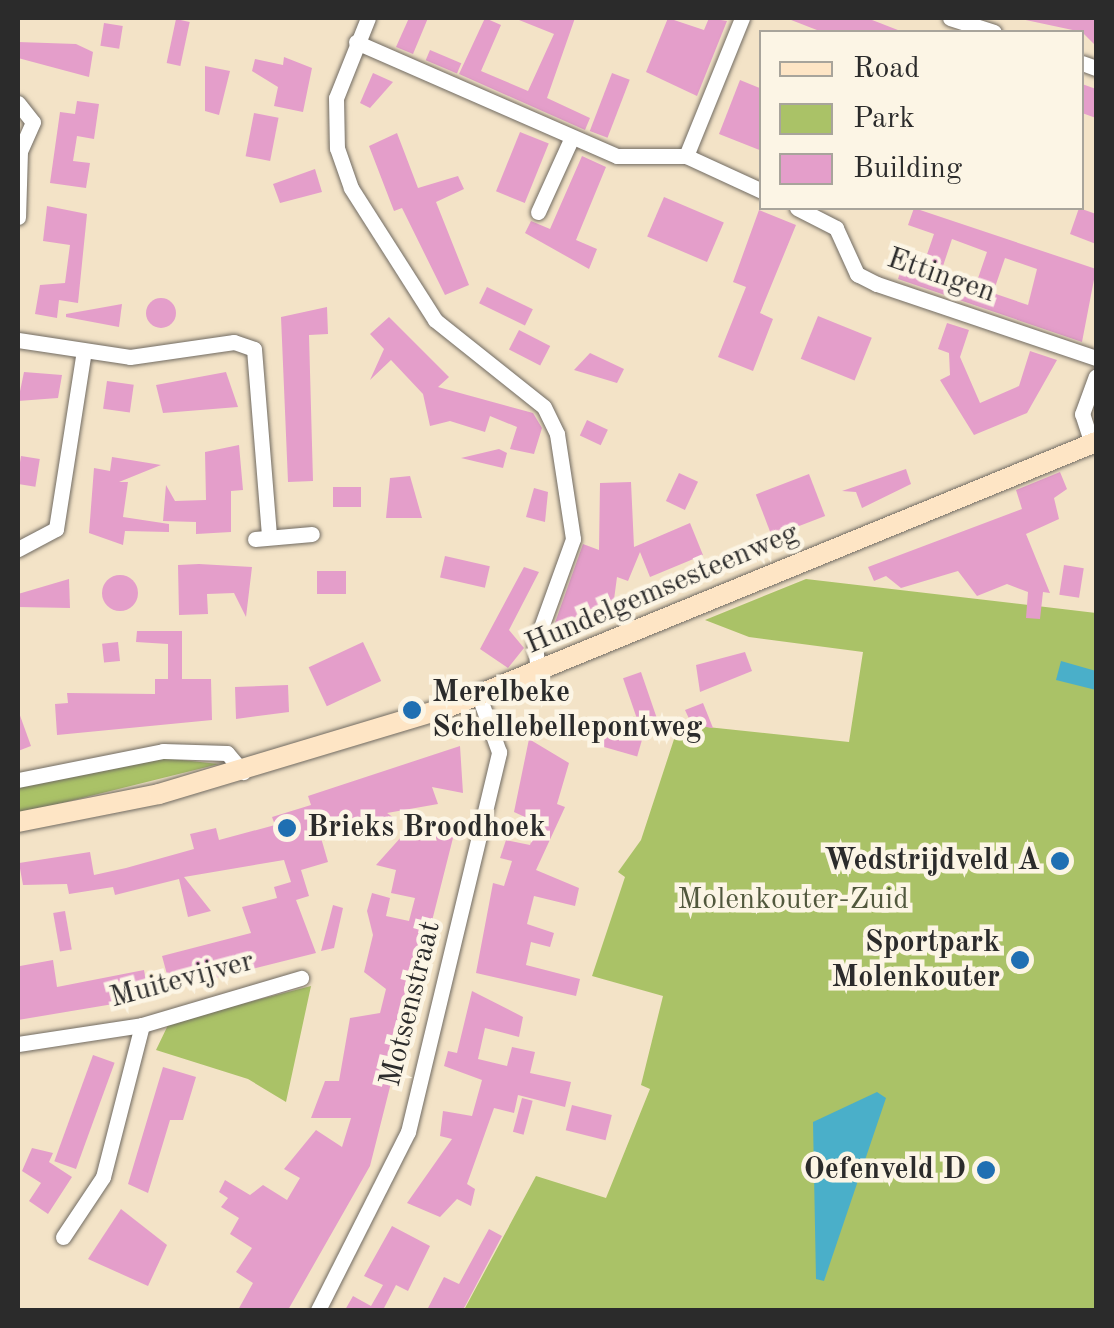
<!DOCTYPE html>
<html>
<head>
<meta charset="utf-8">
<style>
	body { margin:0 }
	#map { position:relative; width:1114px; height:1328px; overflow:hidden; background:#f3e3c7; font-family:"Old Standard TT",serif }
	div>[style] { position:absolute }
	.green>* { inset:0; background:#aac267 }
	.water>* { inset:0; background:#4aafc9 }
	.building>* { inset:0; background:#e49eca; transform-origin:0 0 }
	.round { border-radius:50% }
	.roads { filter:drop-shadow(0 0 2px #716b62) drop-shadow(0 0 2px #716b62) }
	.street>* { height:15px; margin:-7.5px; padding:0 7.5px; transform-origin:7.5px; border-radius:7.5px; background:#fff }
	.secondary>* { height:20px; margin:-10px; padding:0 10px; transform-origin:10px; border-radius:10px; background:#fee5c5 }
	.dots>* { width:28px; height:28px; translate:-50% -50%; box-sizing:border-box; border:5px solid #fcf5e5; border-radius:50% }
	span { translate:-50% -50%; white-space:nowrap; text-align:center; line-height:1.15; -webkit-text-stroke:9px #fcf5e5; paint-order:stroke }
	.street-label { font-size:30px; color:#2b2b2b }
	.poi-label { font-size:30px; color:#2b2b2b; font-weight:700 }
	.left { translate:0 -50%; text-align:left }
	.right { translate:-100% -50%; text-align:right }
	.park-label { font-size:30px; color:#51583d }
	.frame { position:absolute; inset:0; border:20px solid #2b2b2b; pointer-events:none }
	.legend { position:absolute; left:759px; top:30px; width:325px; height:180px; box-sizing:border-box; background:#fcf5e5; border:2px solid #a8a49b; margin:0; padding:12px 18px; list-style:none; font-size:30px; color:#2b2b2b }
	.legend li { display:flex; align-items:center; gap:20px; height:50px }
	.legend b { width:50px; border:2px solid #a8a49b }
</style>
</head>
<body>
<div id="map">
	<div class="green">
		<i style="clip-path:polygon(806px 579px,1096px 613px,1096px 1310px,464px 1310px,536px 1176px,606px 1198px,650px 1089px,641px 1085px,663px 996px,592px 976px,625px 877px,618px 872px,641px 840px,679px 724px,849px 742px,863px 652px,749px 637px,705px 620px)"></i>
		<i style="clip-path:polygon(154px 757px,219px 764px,18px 814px,18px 787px)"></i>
		<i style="clip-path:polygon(311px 986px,286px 1102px,248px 1079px,156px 1050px,169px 1023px)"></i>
	</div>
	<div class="water">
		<i style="clip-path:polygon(1061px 661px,1096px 671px,1096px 690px,1056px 680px)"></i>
		<i style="clip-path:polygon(877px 1092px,886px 1098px,824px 1281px,816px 1279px,813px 1122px)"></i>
	</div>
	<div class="building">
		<i style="clip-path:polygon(409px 18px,428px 18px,413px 54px,396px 47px)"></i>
		<i style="clip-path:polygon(485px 18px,501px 25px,481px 71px,528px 91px,554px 34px,514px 18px,575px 18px,547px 98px,590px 118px,585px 130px,459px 74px)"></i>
		<i style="clip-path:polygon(668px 18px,704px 30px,709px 18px,727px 21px,697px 96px,646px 72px)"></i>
		<i style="clip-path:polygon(786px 18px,867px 18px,903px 32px,822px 32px)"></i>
		<i style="clip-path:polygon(1094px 18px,1096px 46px,1082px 32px,1021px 19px)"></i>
		<i style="left:176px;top:19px;width:14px;height:45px;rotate:12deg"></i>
		<i style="left:104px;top:23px;width:19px;height:23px;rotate:9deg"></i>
		<i style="clip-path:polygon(18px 42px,76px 44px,93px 52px,89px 77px,18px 58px)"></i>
		<i style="left:430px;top:50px;width:34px;height:11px;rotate:23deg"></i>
		<i style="clip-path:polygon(284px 57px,312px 68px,303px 112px,274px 106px,278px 87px,252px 71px,255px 59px,283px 65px)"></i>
		<i style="clip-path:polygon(205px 66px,230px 71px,219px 115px,205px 111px)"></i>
		<i style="clip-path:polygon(373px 73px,393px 82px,370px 108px,360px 103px)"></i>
		<i style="left:612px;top:73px;width:19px;height:62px;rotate:21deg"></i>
		<i style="clip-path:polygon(740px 80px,762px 89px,762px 151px,719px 134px)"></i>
		<i style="clip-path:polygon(1082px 84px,1096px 89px,1096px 118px,1082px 113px)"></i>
		<i style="clip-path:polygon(77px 101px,99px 104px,94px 139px,77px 136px,73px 161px,90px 163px,86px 188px,50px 183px,60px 112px,75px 114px)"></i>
		<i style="left:254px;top:113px;width:25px;height:44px;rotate:11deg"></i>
		<i style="left:520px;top:132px;width:31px;height:64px;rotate:22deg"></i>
		<i style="clip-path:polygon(397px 133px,418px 188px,458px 176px,464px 189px,436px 202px,469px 285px,445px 295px,402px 208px,394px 211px,369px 146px)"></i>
		<i style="clip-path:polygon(582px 156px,606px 167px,576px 240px,597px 249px,589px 269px,525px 233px,531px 221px,550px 229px)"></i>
		<i style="clip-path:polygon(315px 169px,322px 192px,280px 203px,273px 184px)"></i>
		<i style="left:664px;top:197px;width:65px;height:43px;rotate:23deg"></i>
		<i style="clip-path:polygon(47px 206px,87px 214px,78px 303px,59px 300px,57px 318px,35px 314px,40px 285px,65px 283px,70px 245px,43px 241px)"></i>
		<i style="clip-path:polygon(evenodd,914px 208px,1096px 269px,1082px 342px,898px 279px,903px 263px,922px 269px,934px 234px,908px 225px,914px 208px,952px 239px,987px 252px,975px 287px,940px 275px,952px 239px,914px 208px,1005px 258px,1037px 269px,1028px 305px,993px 293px,1005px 258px)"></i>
		<i style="clip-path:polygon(1079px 208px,1096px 214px,1096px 244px,1070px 234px)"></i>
		<i style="clip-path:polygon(759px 210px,796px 225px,760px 313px,773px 319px,753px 371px,718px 357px,746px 287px,733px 282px)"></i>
		<i style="left:487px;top:287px;width:51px;height:18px;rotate:26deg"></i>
		<i class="round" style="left:146px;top:298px;width:30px;height:30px"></i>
		<i style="clip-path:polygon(122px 304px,119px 327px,66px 317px,66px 314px)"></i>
		<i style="clip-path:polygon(327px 307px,328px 334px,309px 335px,313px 481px,288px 482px,281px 317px)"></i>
		<i style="left:818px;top:316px;width:58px;height:46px;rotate:22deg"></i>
		<i style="clip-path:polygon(389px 317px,449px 377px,438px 387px,533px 413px,542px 428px,534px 454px,510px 449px,517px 427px,490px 416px,485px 432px,450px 421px,430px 426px,423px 394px,391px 360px,370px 380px,384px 349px,370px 334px)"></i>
		<i style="clip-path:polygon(947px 323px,969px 330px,960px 357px,980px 403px,1019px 386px,1030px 351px,1057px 360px,1027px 413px,974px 435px,940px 380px,950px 375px,949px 353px,938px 349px)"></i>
		<i style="left:519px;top:330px;width:35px;height:22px;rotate:27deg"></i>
		<i style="clip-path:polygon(590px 353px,624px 369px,617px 383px,574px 370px)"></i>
		<i style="clip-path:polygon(24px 372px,62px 375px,58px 398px,18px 401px)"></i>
		<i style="clip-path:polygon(226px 372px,238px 407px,163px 413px,156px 385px)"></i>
		<i style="left:107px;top:381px;width:27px;height:28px;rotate:8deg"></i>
		<i style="left:587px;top:420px;width:23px;height:17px;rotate:25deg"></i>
		<i style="clip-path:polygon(239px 445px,243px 490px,231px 491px,231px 532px,196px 534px,196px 522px,163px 521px,166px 485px,175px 501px,206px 500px,205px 452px)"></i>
		<i style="clip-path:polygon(499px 449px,507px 453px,503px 468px,461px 458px)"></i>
		<i style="left:21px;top:456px;width:19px;height:28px;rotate:9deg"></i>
		<i style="clip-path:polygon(112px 457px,161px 465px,119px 482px,128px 482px,123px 517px,169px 524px,169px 532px,125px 531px,123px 545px,89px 533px,94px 468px,110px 471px)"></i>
		<i style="clip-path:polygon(906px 469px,911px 484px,862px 508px,856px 492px,842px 491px)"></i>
		<i style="clip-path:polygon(1060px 472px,1067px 489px,1054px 498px,1059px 519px,1026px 534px,1050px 593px,1043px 592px,1040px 619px,1026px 618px,1028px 592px,1007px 584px,977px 596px,958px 571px,901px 588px,886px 576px,874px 581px,868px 567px,1022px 509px,1016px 490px)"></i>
		<i style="left:679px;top:473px;width:21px;height:31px;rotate:25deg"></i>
		<i style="left:809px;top:474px;width:45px;height:57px;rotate:69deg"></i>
		<i style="clip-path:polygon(410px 476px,422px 518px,386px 518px,390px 478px)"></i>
		<i style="clip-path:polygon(631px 482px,634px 547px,690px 523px,703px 555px,650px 577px,640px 552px,628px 581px,617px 577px,611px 622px,557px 644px,552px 631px,583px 544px,599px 550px,600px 483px)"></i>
		<i style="left:361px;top:487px;width:20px;height:28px;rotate:90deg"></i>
		<i style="clip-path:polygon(534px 488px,548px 492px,545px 522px,526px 517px)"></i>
		<i style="left:445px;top:556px;width:46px;height:22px;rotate:13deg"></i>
		<i style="clip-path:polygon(199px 564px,252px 567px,246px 617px,234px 593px,207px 594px,208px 614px,179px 615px,178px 565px)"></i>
		<i style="left:1064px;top:565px;width:20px;height:30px;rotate:9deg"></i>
		<i style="clip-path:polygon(524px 567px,539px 572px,509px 630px,524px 648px,508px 668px,480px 649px)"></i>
		<i style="left:317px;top:571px;width:29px;height:23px"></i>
		<i class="round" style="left:102px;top:575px;width:36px;height:36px"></i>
		<i style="clip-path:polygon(69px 579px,70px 608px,18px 607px,18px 594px)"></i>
		<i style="clip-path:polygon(137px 631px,182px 631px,182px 679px,211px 679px,212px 720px,57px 735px,55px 704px,68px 703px,67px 693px,155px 694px,155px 679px,168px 679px,168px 644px,136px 642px)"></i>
		<i style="left:118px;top:642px;width:19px;height:16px;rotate:84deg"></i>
		<i style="left:363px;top:642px;width:43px;height:60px;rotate:65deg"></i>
		<i style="clip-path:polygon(745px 652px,752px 671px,700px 692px,696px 665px)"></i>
		<i style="left:641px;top:672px;width:57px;height:19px;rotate:71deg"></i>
		<i style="clip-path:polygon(288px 685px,289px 712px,236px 719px,235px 687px)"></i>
		<i style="clip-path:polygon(703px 703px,713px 728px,692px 725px,685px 710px)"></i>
		<i style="clip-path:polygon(18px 710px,31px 746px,18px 751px)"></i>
		<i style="left:596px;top:726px;width:48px;height:18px;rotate:16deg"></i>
		<i style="clip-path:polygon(529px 739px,569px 763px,557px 804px,565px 807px,536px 870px,579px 888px,575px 906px,534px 896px,527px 924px,554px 933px,550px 947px,531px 942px,526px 965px,580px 979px,576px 996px,476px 973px,493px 883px,504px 886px,512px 861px,500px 858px,506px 840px,530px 845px,538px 823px,514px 812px)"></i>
		<i style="clip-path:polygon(460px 746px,463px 793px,432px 787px,438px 804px,387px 813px,397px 820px,350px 835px,344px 816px,317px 824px,328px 862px,301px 870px,309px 896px,296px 900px,316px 953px,171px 989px,162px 956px,251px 933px,242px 907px,277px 898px,274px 887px,291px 882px,284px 860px,184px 877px,211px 911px,188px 917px,179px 879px,115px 895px,113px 887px,69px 894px,67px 884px,23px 885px,19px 863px,90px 852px,94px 875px,126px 868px,194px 849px,190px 834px,216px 828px,219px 840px,275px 825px,272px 817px,311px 805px,308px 796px)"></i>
		<i style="clip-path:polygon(411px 826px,437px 841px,433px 829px,454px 834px,370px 1166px,288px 1310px,238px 1310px,253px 1283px,236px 1272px,252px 1248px,230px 1234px,239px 1218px,221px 1207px,228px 1198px,219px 1192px,225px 1180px,250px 1195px,263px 1185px,287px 1200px,300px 1178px,284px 1169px,316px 1130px,342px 1147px,351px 1118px,311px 1118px,325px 1081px,339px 1081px,350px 1018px,380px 1013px,386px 989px,364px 972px,373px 935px,367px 911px,372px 893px,390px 898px,386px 916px,409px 921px,415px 898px,391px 893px,396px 870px,376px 865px)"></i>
		<i style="clip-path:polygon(333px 905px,343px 908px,334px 948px,321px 951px)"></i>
		<i style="left:65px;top:911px;width:39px;height:12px;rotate:80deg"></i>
		<i style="clip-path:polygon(53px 960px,57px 987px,144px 970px,149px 998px,18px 1020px,20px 966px)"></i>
		<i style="clip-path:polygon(472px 991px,523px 1017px,519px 1037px,485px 1028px,478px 1059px,507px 1066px,512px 1047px,535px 1052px,530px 1073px,571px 1082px,565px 1107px,518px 1095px,514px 1113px,494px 1108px,467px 1184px,475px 1189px,471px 1206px,457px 1199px,440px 1217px,407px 1203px,452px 1139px,440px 1136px,443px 1111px,472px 1116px,482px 1080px,444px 1066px,448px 1051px,457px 1053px)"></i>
		<i style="left:93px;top:1055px;width:23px;height:113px;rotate:20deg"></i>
		<i style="clip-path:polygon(163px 1067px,196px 1077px,183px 1120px,170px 1120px,148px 1193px,128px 1184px)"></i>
		<i style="left:522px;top:1098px;width:11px;height:35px;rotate:15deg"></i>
		<i style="left:572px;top:1105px;width:41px;height:26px;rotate:14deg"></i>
		<i style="clip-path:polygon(32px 1148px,53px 1153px,49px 1162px,72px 1177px,48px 1214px,29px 1201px,41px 1183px,22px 1171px)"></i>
		<i style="clip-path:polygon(121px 1209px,167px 1245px,148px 1286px,88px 1259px)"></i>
		<i style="clip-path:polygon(392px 1226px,430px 1246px,408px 1291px,396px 1285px,383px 1310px,345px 1310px,353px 1296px,371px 1306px,383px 1285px,364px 1276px)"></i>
		<i style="clip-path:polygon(489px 1229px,502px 1236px,463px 1310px,427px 1310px,444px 1277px,459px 1284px)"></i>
	</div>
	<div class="roads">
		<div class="street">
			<i style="left:368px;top:18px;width:86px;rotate:111.8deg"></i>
			<i style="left:336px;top:98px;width:50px;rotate:88.9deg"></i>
			<i style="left:337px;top:148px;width:42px;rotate:70.7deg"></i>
			<i style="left:351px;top:188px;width:156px;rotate:57.5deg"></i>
			<i style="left:435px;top:320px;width:139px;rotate:38.6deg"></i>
			<i style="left:544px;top:407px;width:30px;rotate:64deg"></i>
			<i style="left:557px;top:434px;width:106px;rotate:81.3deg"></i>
			<i style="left:573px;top:539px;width:112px;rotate:109.9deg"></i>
			<i style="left:535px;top:644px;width:29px;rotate:84deg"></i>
			<i style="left:950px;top:18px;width:46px;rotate:17.7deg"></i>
			<i style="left:356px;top:42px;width:285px;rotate:23.6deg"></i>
			<i style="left:617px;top:156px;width:69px"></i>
			<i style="left:686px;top:156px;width:84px;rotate:24.7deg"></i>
			<i style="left:1082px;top:63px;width:15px;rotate:20deg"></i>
			<i style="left:18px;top:103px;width:24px;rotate:52deg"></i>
			<i style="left:33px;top:122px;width:32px;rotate:114deg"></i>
			<i style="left:20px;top:151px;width:66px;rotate:91.7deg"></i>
			<i style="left:686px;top:156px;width:149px;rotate:-67.9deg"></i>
			<i style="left:797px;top:208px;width:44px;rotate:27.1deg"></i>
			<i style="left:836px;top:228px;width:51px;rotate:65.5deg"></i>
			<i style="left:857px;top:274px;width:22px;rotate:27deg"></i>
			<i style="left:877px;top:284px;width:231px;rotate:18.7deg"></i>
			<i style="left:538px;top:212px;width:82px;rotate:-65.6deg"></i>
			<i style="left:18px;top:340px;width:113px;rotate:8.6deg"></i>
			<i style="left:130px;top:357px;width:105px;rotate:-8.2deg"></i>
			<i style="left:234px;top:342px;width:21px;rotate:19deg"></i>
			<i style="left:254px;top:349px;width:188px;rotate:85.4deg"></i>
			<i style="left:1092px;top:444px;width:32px;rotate:-108deg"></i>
			<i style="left:1082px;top:414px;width:40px;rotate:-69.8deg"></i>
			<i style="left:255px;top:539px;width:57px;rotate:-5deg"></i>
			<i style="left:18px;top:549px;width:43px;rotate:-27.8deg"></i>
			<i style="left:56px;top:529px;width:180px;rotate:-81.1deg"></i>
			<i style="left:18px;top:780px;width:148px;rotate:-11.3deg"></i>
			<i style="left:163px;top:751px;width:64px;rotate:1.8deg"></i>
			<i style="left:227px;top:753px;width:25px;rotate:50deg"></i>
			<i style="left:18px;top:1044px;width:125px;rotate:-8.7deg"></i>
			<i style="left:142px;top:1025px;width:166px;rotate:-16.5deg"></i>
			<i style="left:63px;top:1237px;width:72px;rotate:-56.3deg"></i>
			<i style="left:103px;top:1177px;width:157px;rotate:-75.6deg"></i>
			<i style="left:318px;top:1310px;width:199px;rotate:-63.2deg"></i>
			<i style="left:408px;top:1132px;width:391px;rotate:-76.5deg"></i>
			<i style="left:499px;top:752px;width:59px;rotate:-109.7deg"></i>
		</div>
		<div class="secondary">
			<i style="left:18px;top:822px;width:144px;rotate:-11.2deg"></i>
			<i style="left:159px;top:794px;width:300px;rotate:-16.7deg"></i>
			<i style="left:446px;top:708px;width:702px;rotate:-22.26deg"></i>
		</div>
	</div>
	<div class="dots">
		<i style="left:412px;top:710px;background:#1f6fb2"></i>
		<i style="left:287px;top:828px;background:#1f6fb2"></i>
		<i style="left:1060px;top:861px;background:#1f6fb2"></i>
		<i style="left:1020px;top:960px;background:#1f6fb2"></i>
		<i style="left:986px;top:1170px;background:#1f6fb2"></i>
	</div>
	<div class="street-label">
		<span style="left:941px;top:276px;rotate:19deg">Ettingen</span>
		<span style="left:662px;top:589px;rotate:-23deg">Hundelgemsesteenweg</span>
		<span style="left:182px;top:980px;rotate:-15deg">Muitevijver</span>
		<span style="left:411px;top:1004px;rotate:-76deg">Motsenstraat</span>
	</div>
	<div class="poi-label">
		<span class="left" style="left:432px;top:710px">Merelbeke<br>Schellebellepontweg</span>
		<span class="left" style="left:307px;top:828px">Brieks Broodhoek</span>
		<span class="right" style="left:1040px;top:861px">Wedstrijdveld A</span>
		<span class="right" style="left:1000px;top:960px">Sportpark<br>Molenkouter</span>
		<span class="right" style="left:966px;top:1170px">Oefenveld D</span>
	</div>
	<div class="park-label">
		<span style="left:793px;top:900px">Molenkouter-Zuid</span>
	</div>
	<div class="frame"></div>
	<ul class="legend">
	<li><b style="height:12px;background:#fee5c5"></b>Road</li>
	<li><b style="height:28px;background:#aac267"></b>Park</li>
	<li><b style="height:28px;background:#e49eca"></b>Building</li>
	</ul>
</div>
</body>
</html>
